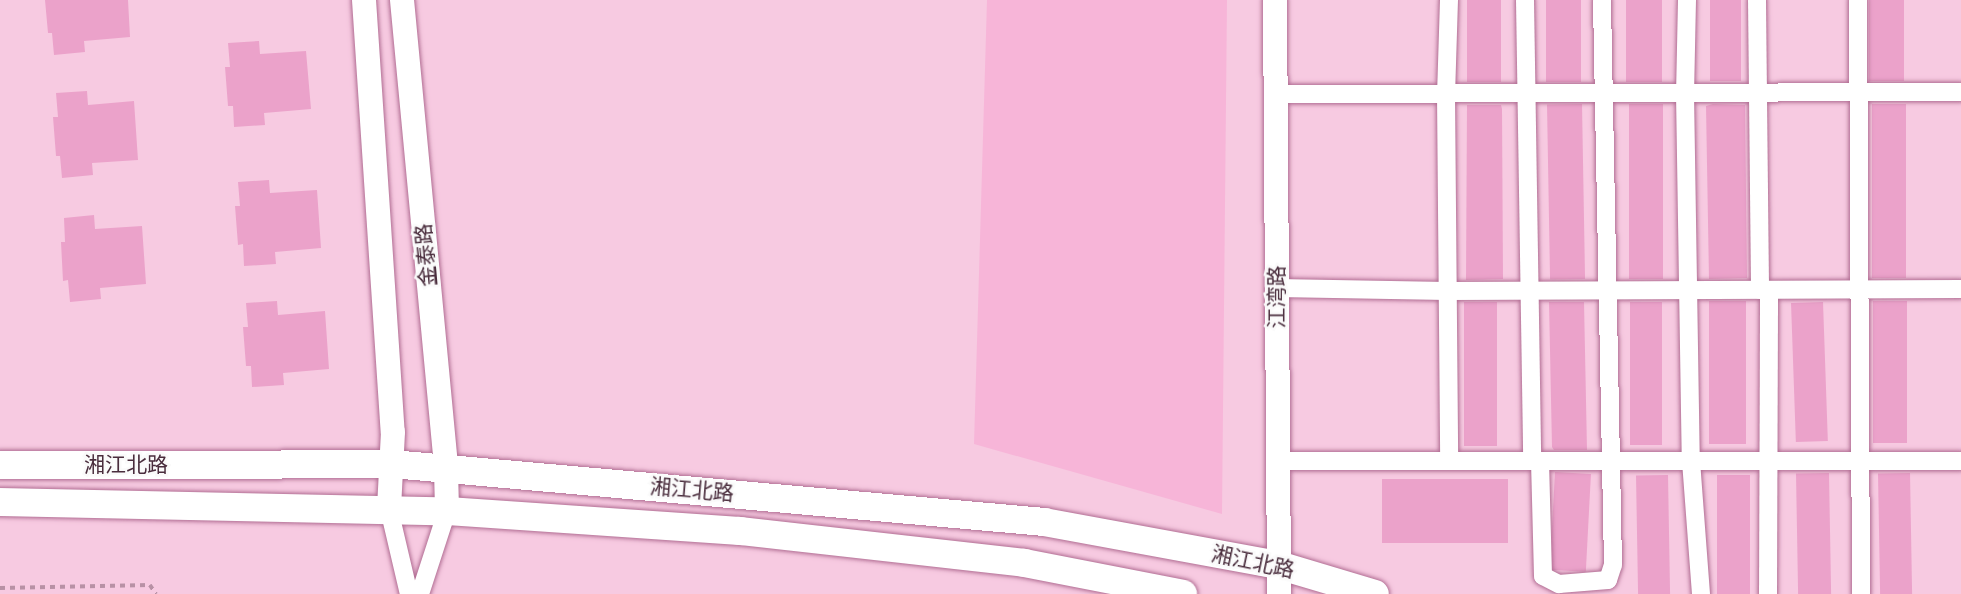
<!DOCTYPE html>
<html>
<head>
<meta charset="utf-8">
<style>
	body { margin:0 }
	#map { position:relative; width:1961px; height:594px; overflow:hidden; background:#f7cae1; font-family:Arial,"Noto Sans SC",sans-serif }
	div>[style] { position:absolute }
	.built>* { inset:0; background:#f7b5d8 }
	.building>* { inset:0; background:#eba2ca; transform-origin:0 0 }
	.path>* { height:3.5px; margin-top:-1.75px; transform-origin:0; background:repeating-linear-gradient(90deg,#b891a5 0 5px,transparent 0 10px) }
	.roads { filter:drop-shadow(0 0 2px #b16d93) drop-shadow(0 0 2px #b16d93) }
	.street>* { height:18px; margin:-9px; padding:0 9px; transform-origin:9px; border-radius:9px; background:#fff }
	.secondary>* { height:24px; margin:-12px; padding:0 12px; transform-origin:12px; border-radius:12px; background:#fff }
	.primary>* { height:28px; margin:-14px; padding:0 14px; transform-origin:14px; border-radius:14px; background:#fff }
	span { translate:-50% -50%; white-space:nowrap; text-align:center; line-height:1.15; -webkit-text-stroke:5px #fafafa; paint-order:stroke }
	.street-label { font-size:21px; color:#4a2d3d }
</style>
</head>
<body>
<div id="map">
	<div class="built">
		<i style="clip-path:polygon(987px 0,1227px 0,1222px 514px,974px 444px)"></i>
	</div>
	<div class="building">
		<i style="clip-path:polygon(45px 0,128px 0,130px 37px,84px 41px,85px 52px,54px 55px,52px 33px,48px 33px)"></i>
		<i style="left:1467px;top:0;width:34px;height:82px"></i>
		<i style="left:1546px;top:0;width:35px;height:82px"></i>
		<i style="left:1626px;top:0;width:36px;height:82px"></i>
		<i style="left:1710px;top:0;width:31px;height:81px"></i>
		<i style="left:1869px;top:0;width:35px;height:81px"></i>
		<i style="clip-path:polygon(259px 41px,260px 54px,306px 51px,311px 109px,264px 113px,265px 125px,234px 127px,233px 106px,228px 106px,225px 67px,230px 67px,228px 43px)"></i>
		<i style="clip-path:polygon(87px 91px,88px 105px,134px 101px,138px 160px,92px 163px,93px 175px,62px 178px,60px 156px,56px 156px,53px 117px,58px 117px,56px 93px)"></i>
		<i style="left:1582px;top:104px;width:175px;height:35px;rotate:89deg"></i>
		<i style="left:1629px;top:104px;width:34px;height:175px"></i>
		<i style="clip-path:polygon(1713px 104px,1745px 105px,1747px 278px,1709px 279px,1706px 106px)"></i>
		<i style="left:1872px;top:104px;width:34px;height:174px"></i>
		<i style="clip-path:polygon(1467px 105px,1501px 105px,1502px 109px,1503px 279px,1466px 280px)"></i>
		<i style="clip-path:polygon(269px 180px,270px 193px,317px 190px,321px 248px,275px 252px,276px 264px,244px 266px,243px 244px,238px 245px,235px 206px,240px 206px,238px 182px)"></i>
		<i style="clip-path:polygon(94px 215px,95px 229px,142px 226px,146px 284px,100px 288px,101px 299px,70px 302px,68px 280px,63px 281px,61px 242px,65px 242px,64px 218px)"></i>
		<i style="clip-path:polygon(277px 301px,278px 315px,325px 311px,329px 369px,283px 373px,284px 385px,252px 387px,251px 366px,246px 366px,243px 327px,248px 327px,246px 303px)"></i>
		<i style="left:1709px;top:301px;width:37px;height:143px"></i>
		<i style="left:1873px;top:301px;width:34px;height:142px"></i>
		<i style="left:1464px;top:302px;width:33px;height:144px"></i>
		<i style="clip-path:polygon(1549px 302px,1584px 302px,1587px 450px,1554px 450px,1552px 447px)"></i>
		<i style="left:1630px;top:302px;width:32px;height:143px"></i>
		<i style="left:1823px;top:302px;width:139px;height:32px;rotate:88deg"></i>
		<i style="left:1555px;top:472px;width:36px;height:98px;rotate:3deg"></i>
		<i style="left:1829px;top:473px;width:121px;height:33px;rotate:89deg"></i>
		<i style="left:1910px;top:473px;width:121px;height:32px;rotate:89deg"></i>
		<i style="left:1668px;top:475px;width:119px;height:32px;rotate:89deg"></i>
		<i style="left:1750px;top:475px;width:119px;height:33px;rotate:90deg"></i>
		<i style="left:1382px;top:479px;width:126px;height:64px"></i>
	</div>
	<div class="path">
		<i style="left:0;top:588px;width:150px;rotate:-1.1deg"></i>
		<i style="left:150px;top:585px;width:11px;rotate:56deg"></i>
	</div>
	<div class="roads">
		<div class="street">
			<i style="left:1449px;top:0;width:94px;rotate:91.8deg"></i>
			<i style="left:1446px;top:94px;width:367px;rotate:89.5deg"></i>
			<i style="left:1525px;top:0;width:461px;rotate:89.1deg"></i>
			<i style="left:1687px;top:0;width:93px;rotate:91.2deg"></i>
			<i style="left:1685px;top:93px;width:368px;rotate:89.1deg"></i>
			<i style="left:1691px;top:461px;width:133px;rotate:85.7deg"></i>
			<i style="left:1757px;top:0;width:290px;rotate:89.4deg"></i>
			<i style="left:1858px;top:0;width:594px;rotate:89.71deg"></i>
			<i style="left:1276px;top:94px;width:685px;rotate:-0.17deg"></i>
			<i style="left:1277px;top:288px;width:170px;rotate:1deg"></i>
			<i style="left:1447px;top:291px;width:514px;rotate:-0.22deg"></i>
			<i style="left:1278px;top:461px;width:683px"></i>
			<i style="left:1540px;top:461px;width:115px;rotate:88.5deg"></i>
			<i style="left:1543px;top:576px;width:18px;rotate:27deg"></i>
			<i style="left:1559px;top:584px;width:49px;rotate:-4.7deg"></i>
			<i style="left:1608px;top:580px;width:16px;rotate:-72deg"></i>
			<i style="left:1613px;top:565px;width:565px;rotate:-91.12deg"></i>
			<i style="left:389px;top:509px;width:87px;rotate:76.8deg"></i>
			<i style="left:420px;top:594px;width:87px;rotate:-72deg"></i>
			<i style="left:1768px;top:594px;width:304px;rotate:-89.8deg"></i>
		</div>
		<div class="secondary">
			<i style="left:364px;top:0;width:433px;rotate:86.2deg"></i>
			<i style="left:393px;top:432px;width:77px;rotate:93deg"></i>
			<i style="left:402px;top:0;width:471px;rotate:84.6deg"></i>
			<i style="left:446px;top:469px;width:42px;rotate:88.6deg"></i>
			<i style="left:1275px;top:0;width:594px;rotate:89.61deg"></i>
		</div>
		<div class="primary">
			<i style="left:0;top:465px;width:392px;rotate:-0.1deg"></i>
			<i style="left:392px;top:464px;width:655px;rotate:5.08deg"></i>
			<i style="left:1044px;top:522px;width:238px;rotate:10.4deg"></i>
			<i style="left:1278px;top:565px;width:101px;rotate:16.6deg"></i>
			<i style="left:0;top:502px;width:447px;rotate:1.2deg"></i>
			<i style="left:447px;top:511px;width:294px;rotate:3.9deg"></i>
			<i style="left:740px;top:531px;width:286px;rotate:6.4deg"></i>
			<i style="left:1024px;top:563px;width:162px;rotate:11deg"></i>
		</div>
	</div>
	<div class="street-label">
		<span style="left:426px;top:255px;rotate:-95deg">金泰路</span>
		<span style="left:1277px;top:297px;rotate:-90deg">江湾路</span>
		<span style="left:126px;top:465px">湘江北路</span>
		<span style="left:692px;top:490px;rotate:5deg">湘江北路</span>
		<span style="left:1253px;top:562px;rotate:12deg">湘江北路</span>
	</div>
</div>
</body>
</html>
